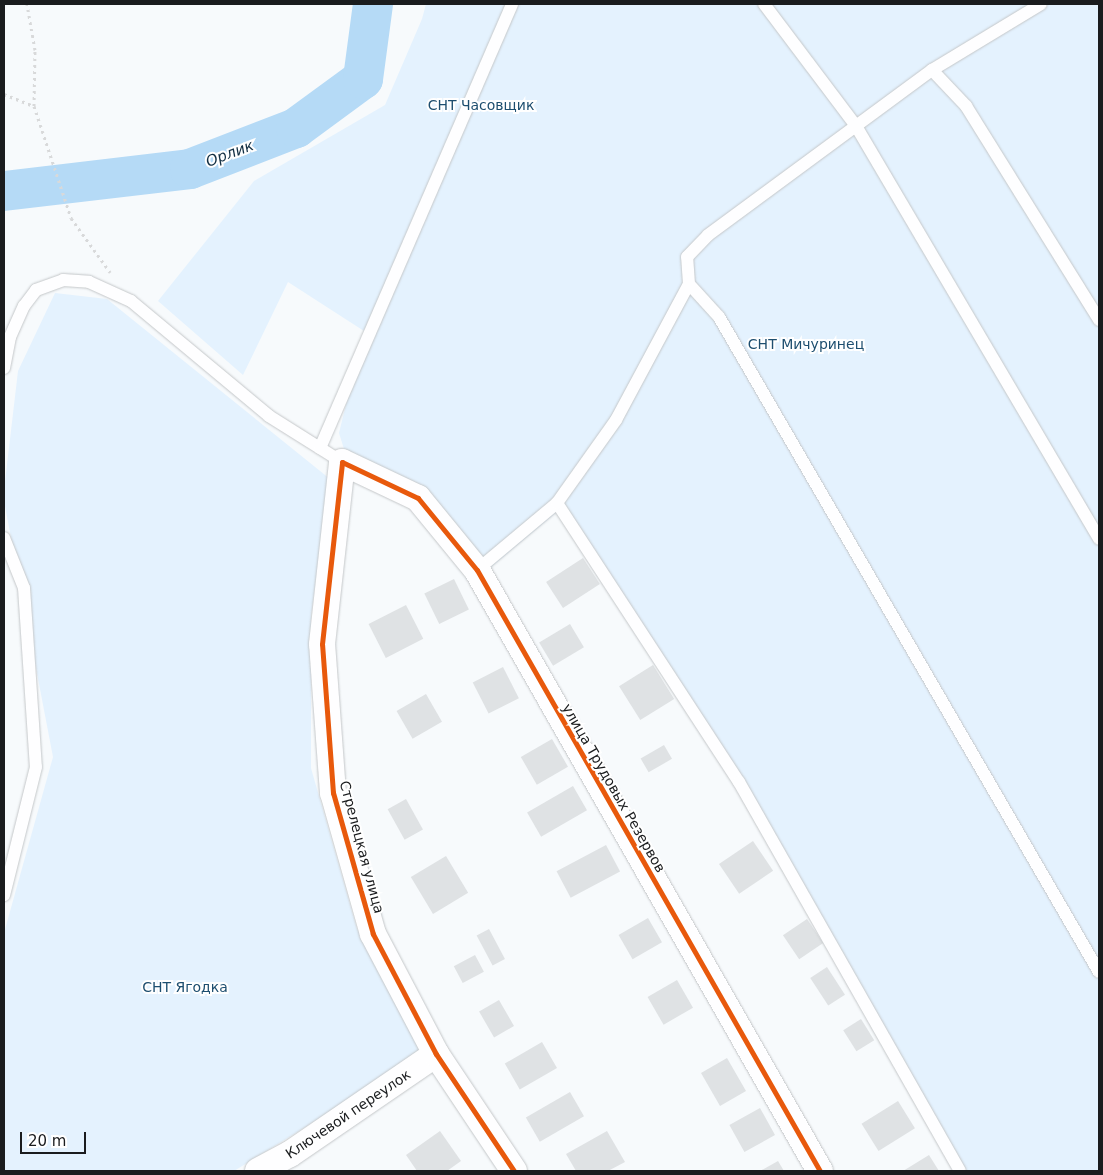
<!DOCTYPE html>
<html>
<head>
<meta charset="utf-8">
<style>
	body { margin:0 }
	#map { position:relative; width:1103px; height:1175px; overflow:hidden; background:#f7fafc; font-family:"DejaVu Sans",sans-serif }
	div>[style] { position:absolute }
	.green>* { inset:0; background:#e4f2fe }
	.river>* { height:40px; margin:-20px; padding:0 20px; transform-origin:20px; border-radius:20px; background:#b5daf6 }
	.building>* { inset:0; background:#dfe2e4; transform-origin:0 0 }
	.path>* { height:3px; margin-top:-1.5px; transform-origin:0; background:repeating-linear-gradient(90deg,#d8d9da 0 2.5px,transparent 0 6.5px) }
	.roads { filter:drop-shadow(0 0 1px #c4c7c9) drop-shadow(0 0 1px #c4c7c9) }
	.service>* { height:12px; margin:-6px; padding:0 6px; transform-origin:6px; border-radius:6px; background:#fefeff }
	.minor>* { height:26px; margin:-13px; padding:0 13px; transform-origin:13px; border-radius:13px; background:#fefeff }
	.cycleway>* { height:5px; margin:-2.5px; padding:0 2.5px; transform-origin:2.5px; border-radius:2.5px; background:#e8590c }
	span { translate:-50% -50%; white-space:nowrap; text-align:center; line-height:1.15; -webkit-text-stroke:4px #fff; paint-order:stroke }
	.park-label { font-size:14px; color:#1d4e6f }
	.street-label { font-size:14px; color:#1a1c1e }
	.water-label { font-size:15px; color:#122f43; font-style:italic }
	.frame { position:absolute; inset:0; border:5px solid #1a1c1e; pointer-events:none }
	.scale { position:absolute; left:20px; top:1132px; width:66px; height:22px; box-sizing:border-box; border:2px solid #1a1c1e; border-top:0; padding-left:6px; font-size:15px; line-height:18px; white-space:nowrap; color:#1a1c1e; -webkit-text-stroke:4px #fff; paint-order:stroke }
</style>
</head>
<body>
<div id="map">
	<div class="green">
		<i style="clip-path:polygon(426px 4px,1099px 4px,1099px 1171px,962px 1171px,718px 751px,562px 508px,489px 569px,344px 449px,339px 433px,364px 331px,288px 282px,243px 375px,158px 301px,254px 181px,385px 105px,422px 19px)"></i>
		<i style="clip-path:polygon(55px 293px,107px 299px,330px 479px,311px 616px,311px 768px,357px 929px,423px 1050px,370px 1087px,234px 1171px,4px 1171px,4px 933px,53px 757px,4px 501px,4px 490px,18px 371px)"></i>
	</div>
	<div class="river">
		<i style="left:4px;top:191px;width:187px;rotate:-6.7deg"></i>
		<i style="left:190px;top:169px;width:114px;rotate:-21.1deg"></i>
		<i style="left:296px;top:128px;width:83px;rotate:-36.2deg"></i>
		<i style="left:363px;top:79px;width:76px;rotate:-82.4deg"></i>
	</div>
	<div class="building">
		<i style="left:583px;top:558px;width:31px;height:44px;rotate:57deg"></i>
		<i style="left:454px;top:579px;width:34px;height:33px;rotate:64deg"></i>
		<i style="left:406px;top:605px;width:38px;height:42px;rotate:63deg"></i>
		<i style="left:570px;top:624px;width:27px;height:36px;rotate:59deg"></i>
		<i style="left:653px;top:665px;width:40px;height:40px;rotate:58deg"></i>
		<i style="left:503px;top:667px;width:35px;height:34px;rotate:63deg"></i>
		<i style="left:426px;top:694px;width:32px;height:34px;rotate:60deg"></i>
		<i style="left:552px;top:739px;width:32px;height:36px;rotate:60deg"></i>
		<i style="left:664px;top:745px;width:16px;height:27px;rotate:60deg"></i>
		<i style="left:573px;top:786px;width:28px;height:53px;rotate:60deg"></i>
		<i style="left:406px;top:799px;width:35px;height:21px;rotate:61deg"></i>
		<i style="left:753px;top:841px;width:36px;height:41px;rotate:56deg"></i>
		<i style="left:606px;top:845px;width:30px;height:56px;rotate:62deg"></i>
		<i style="left:446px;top:856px;width:43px;height:41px;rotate:59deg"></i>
		<i style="left:648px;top:918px;width:28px;height:34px;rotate:60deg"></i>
		<i style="left:807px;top:919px;width:29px;height:29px;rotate:56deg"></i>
		<i style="left:489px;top:929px;width:34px;height:14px;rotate:62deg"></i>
		<i style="left:475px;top:955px;width:19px;height:24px;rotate:62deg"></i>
		<i style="left:827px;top:967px;width:33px;height:20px;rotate:57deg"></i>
		<i style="left:677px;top:980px;width:32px;height:34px;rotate:60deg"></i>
		<i style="left:499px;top:1000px;width:30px;height:23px;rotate:60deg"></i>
		<i style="left:861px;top:1019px;width:25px;height:21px;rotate:58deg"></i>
		<i style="left:542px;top:1042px;width:30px;height:43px;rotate:60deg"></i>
		<i style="left:727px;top:1058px;width:38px;height:30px;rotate:60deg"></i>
		<i style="left:570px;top:1092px;width:28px;height:51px;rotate:60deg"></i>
		<i style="left:898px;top:1101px;width:32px;height:43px;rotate:58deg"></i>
		<i style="left:760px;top:1108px;width:31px;height:35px;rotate:61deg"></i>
		<i style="clip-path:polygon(440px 1131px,461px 1161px,447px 1171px,417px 1171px,406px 1155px)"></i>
		<i style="clip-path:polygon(607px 1131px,625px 1162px,608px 1171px,576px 1171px,566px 1154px)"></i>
		<i style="clip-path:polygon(929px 1155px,939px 1171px,903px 1171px)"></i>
		<i style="clip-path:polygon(778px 1161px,784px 1171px,760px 1171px)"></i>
	</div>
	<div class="path">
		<i style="left:4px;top:94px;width:32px;rotate:22deg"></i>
		<i style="left:34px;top:106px;width:56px;rotate:-89deg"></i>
		<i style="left:35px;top:50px;width:47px;rotate:-99.9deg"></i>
		<i style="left:34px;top:106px;width:118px;rotate:71.7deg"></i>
		<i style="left:71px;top:218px;width:67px;rotate:54.2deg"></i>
	</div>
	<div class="roads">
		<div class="service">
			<i style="left:764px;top:4px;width:153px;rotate:53deg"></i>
			<i style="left:856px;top:126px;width:479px;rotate:59.5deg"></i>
			<i style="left:932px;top:70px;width:50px;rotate:46.6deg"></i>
			<i style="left:966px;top:106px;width:252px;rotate:58.1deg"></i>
			<i style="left:689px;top:284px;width:27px;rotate:-94deg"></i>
			<i style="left:687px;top:257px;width:30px;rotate:-46deg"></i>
			<i style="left:708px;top:235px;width:278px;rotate:-36.4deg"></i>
			<i style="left:932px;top:70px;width:127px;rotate:-31.2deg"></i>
			<i style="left:4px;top:368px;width:32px;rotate:-79deg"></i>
			<i style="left:10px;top:337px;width:34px;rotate:-66deg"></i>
			<i style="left:24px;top:306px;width:20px;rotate:-53deg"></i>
			<i style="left:36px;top:290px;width:29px;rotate:-20deg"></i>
			<i style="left:63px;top:280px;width:26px;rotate:4deg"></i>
			<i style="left:89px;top:282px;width:46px;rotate:24.3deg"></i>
			<i style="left:131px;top:301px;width:180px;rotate:39.8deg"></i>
			<i style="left:269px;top:416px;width:86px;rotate:32.2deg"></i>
			<i style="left:320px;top:448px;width:484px;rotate:-66.6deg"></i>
			<i style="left:557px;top:503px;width:333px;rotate:56.9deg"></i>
			<i style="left:739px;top:782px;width:447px;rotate:60.4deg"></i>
			<i style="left:4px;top:538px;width:54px;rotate:68.2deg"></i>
			<i style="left:24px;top:588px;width:179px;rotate:86.2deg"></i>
			<i style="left:36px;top:767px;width:132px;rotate:104deg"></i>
			<i style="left:477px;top:570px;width:104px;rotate:-39.9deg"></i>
			<i style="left:557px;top:503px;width:102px;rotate:-54.6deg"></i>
			<i style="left:616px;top:420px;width:154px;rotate:-61.8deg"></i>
			<i style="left:689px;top:284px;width:45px;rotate:47.7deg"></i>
			<i style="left:719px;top:317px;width:757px;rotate:59.88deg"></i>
		</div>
		<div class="minor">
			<i style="left:258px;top:1171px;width:36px;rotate:-28deg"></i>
			<i style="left:290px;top:1154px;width:177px;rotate:-34.4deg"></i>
			<i style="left:514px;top:1171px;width:141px;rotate:-123.7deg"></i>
			<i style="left:436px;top:1054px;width:136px;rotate:-117.7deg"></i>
			<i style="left:373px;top:934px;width:147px;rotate:-105.8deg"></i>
			<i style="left:333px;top:793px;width:149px;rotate:-94.2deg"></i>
			<i style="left:322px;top:644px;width:183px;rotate:-83.7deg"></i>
			<i style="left:342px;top:462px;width:84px;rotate:25.3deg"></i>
			<i style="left:418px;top:498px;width:93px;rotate:50.7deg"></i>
			<i style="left:477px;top:570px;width:692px;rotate:60.29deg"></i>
		</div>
	</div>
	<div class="cycleway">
		<i style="left:514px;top:1171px;width:141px;rotate:-123.7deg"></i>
		<i style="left:436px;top:1054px;width:136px;rotate:-117.7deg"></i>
		<i style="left:373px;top:934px;width:147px;rotate:-105.8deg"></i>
		<i style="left:333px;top:793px;width:149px;rotate:-94.2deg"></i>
		<i style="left:322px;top:644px;width:183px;rotate:-83.7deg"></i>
		<i style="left:342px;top:462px;width:84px;rotate:25.3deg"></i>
		<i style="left:418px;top:498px;width:93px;rotate:50.7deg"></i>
		<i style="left:477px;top:570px;width:692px;rotate:60.29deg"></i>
	</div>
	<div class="park-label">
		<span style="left:481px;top:105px">СНТ Часовщик</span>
		<span style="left:806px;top:344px">СНТ Мичуринец</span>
		<span style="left:185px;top:987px">СНТ Ягодка</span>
	</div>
	<div class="street-label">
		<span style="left:614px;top:788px;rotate:60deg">улица Трудовых Резервов</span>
		<span style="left:362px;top:847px;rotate:75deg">Стрелецкая улица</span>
		<span style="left:348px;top:1114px;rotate:-34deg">Ключевой переулок</span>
	</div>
	<div class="water-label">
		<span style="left:230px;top:154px;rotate:-21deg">Орлик</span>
	</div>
	<div class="frame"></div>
	<div class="scale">20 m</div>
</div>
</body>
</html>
